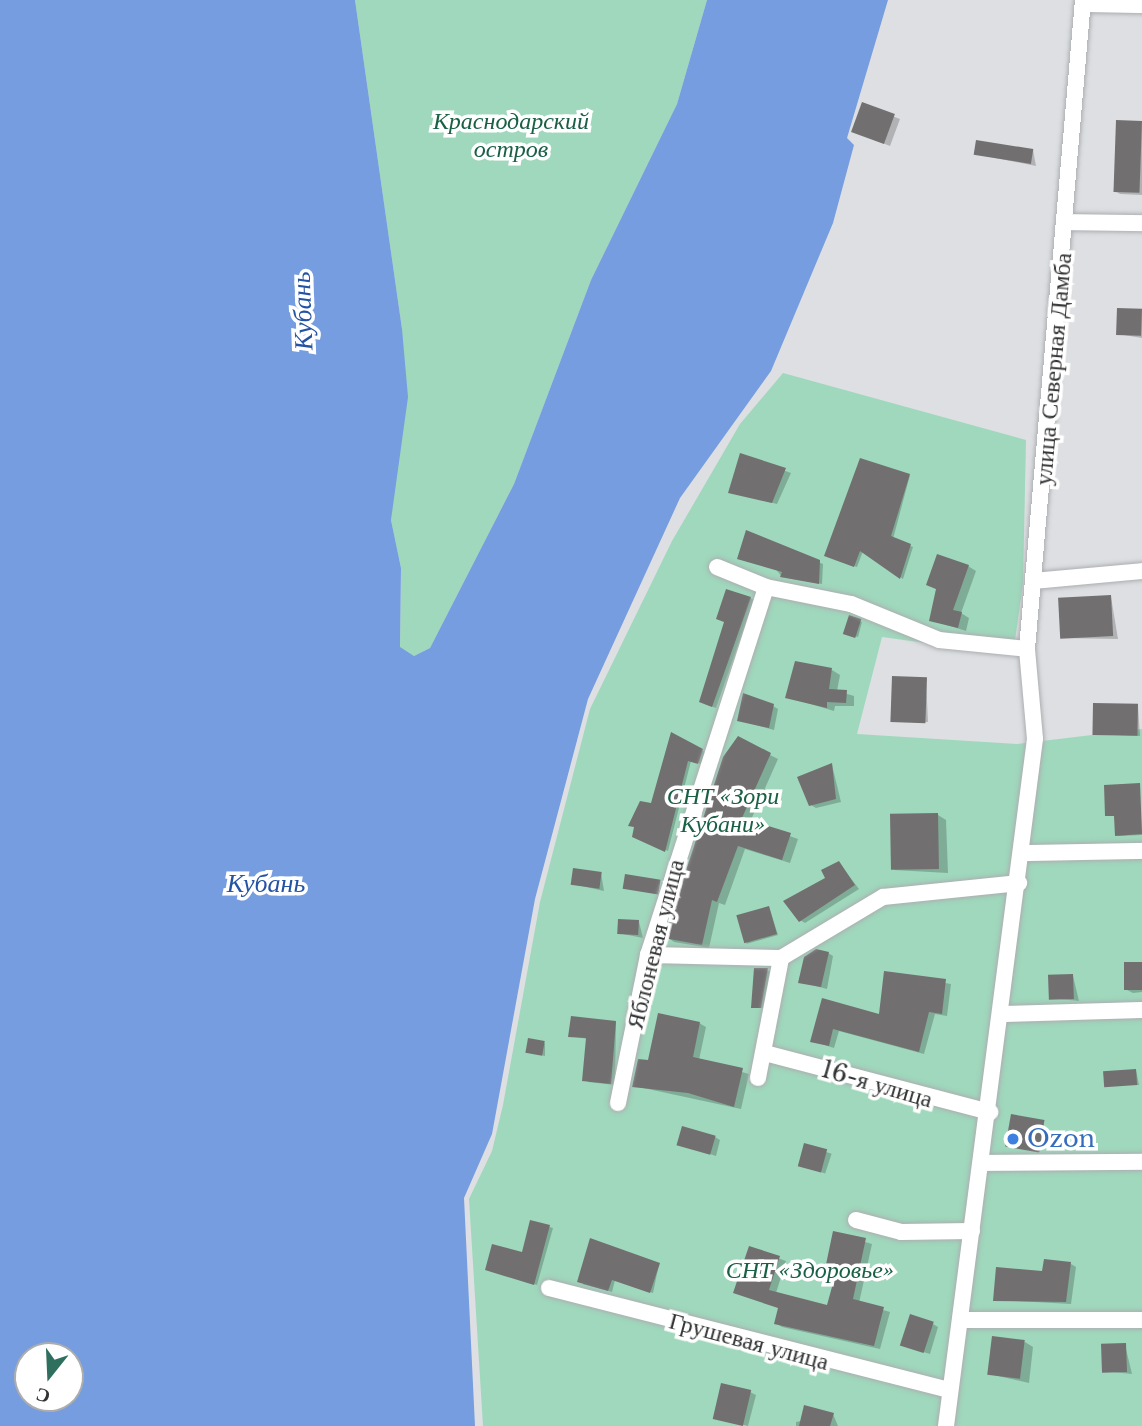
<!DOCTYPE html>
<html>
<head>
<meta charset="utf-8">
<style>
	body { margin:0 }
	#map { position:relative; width:1142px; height:1426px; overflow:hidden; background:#dddfe2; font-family:"Libre Baskerville",serif }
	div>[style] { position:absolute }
	.green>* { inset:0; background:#9fd8bc }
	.water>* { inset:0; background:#759de0 }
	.shadow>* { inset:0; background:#0003; transform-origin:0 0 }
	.building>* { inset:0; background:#726f71; transform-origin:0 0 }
	.roads { filter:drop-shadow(0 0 2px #acaeb1) drop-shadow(0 0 2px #acaeb1) }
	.minor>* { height:16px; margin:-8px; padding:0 8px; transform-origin:8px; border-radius:8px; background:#fff }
	.dots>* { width:19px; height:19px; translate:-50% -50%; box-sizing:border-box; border:4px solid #fff; border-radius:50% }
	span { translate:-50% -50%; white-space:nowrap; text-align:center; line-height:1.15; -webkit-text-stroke:7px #fff; paint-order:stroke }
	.park-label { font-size:24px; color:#196045; font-style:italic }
	.street-label { font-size:24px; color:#323334 }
	.shop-label { font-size:24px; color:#366cbe }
	.left { translate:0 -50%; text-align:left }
	.water-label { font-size:26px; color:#2553a3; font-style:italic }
	.north { position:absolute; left:14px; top:1342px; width:70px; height:70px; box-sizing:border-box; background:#fff; border:2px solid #adadae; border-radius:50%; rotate:198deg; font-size:19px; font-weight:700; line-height:28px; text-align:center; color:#323334 }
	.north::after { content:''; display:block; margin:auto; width:24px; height:32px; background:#2f6f5d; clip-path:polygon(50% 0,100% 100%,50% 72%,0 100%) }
</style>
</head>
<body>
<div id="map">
	<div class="green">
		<i style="clip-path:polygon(355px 0,707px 0,677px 104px,591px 280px,514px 484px,430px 648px,414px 656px,400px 648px,401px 568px,391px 520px,402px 329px)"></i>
		<i style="clip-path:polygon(783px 373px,1026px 440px,1023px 583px,1013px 655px,882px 637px,857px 734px,1017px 744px,1142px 729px,1142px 1426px,483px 1426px,469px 1199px,492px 1151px,503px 1105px,540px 902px,590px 709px,672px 541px,740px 424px)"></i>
	</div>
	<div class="water">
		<i style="clip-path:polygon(evenodd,0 0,355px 0,402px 329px,408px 397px,391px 520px,401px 568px,400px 647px,414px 656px,430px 648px,514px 484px,591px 280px,677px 104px,707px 0,888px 0,847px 138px,854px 145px,833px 223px,771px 371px,680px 498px,588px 699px,535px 899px,492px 1134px,464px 1198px,475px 1426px,0 1426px,0 0,28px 1356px,70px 1356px,70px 1398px,28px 1398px,28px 1356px)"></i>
	</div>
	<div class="shadow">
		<i style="clip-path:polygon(863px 105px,900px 119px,890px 146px,859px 134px)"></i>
		<i style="clip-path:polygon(1142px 121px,1142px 195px,1120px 194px,1115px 191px)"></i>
		<i style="clip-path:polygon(1033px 150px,1036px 166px,975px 154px)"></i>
		<i style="clip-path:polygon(1142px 310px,1142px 338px,1118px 334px)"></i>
		<i style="clip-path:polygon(741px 455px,791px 473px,777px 504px,730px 492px)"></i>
		<i style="clip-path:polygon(910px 475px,893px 539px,913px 547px,903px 579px,863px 551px,857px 567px,829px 557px)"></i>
		<i style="clip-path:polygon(747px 533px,823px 564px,822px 584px,782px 577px)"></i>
		<i style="clip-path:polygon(968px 566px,976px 571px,961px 613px,969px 618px,966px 631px,931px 620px,938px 590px,928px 585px)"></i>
		<i style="clip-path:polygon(1111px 597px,1118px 639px,1061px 638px)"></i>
		<i style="clip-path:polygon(750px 598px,754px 600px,716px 708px,705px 704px)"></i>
		<i style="clip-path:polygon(850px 617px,862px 622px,858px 637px,848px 634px)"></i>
		<i style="clip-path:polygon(832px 670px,840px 675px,837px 691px,854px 696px,854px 706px,835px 706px,834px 711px,787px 697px)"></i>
		<i style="clip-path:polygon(926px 678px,928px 722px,895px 722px)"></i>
		<i style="clip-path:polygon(773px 706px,778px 709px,774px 730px,738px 720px)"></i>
		<i style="clip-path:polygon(1138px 706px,1140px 736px,1094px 734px)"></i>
		<i style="clip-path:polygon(672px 735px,705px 752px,701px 764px,691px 761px,668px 851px,634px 836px,634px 813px,652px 805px)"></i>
		<i style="clip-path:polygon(738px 739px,778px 759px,750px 822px,798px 839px,790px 863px,745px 849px,725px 905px,719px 903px,709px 948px,674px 942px,667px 937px)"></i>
		<i style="clip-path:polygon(832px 765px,841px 802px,816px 808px,811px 805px)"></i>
		<i style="clip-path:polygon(1139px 785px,1142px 835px,1118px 836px)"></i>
		<i style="clip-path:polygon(938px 815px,946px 820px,948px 873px,894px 870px)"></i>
		<i style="clip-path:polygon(839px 863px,859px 889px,805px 923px,800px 920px)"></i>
		<i style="clip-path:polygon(601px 873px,604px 891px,573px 884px)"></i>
		<i style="clip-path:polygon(769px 907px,778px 935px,746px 944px)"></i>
		<i style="clip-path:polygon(639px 922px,643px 938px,618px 933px)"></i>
		<i style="clip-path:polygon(828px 953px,833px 956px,827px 989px,800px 982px)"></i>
		<i style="clip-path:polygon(1142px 963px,1142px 992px,1133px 993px,1127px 990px)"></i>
		<i style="clip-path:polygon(756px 970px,770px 971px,763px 1008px,755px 1008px)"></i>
		<i style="clip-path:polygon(886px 973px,951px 984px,947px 1016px,935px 1014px,924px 1054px,839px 1031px,834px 1048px,812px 1041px,823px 1000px,880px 1016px)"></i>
		<i style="clip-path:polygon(1073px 976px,1079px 1001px,1050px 998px)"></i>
		<i style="clip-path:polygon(616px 1022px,615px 1085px,588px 1082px,588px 1039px,570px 1036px)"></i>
		<i style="clip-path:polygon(699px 1023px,706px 1027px,699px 1060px,749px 1074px,741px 1109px,634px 1086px)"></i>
		<i style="clip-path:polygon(545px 1043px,545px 1056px,528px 1052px)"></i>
		<i style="clip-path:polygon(1136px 1070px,1139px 1085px,1105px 1085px)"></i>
		<i style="clip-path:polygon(1044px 1121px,1040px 1152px,1009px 1146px)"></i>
		<i style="clip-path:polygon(715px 1137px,720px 1140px,716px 1156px,679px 1144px)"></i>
		<i style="left:805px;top:1145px;width:28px;height:21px;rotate:18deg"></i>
		<i style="clip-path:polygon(531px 1222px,553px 1228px,537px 1285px,490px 1271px,523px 1255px)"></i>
		<i style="clip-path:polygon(834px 1233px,872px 1244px,859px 1303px,890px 1312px,880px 1349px,782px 1327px,776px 1323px,780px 1308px,736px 1293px,750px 1248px,786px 1261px,776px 1293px,829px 1308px,837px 1277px,826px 1273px)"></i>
		<i style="clip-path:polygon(659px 1264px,653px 1293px,615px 1280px,612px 1292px,582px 1284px)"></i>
		<i style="clip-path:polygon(1071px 1264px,1076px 1267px,1071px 1304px,995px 1300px)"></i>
		<i style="clip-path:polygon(933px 1324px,938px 1327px,930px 1354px,907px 1347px)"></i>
		<i style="clip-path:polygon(1025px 1342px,1033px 1347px,1029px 1383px,989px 1374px)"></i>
		<i style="clip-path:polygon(1125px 1345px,1132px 1374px,1103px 1371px)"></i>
		<i style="clip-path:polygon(750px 1392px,756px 1395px,748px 1426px,715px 1418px)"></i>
		<i style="clip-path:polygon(833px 1414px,838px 1426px,796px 1426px,796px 1422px)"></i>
	</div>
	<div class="building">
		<i style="left:862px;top:102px;width:35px;height:32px;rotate:20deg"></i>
		<i style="left:1116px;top:120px;width:26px;height:72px;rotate:2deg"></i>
		<i style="left:976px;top:140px;width:58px;height:15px;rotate:9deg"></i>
		<i style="left:1117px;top:308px;width:25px;height:27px;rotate:2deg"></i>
		<i style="clip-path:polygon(740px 453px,786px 468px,772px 503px,728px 493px)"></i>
		<i style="clip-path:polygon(860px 458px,910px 474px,891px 536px,911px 544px,900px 579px,860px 551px,854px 567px,824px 556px)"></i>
		<i style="clip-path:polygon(746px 530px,820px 560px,819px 584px,780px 577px,782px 572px,737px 559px)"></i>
		<i style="clip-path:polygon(937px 554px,969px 565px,953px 610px,962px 612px,958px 628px,929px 621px,936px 589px,926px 585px)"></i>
		<i style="clip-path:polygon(726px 589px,751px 597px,712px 707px,699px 702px,724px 622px,716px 619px)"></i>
		<i style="left:1111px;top:595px;width:41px;height:53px;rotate:87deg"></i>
		<i style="left:849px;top:615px;width:13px;height:20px;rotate:18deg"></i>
		<i style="clip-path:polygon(795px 661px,832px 668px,829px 689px,847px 690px,846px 703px,827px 702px,827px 708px,785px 698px)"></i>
		<i style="left:892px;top:676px;width:35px;height:46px;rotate:2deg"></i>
		<i style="clip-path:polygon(743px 693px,774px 704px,769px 728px,737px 721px)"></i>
		<i style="left:1093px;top:703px;width:45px;height:32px;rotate:1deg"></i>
		<i style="clip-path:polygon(671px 732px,703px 749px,698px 764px,688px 761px,665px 852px,632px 837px,634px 827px,628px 826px,640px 801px,651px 803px)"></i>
		<i style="clip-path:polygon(738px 736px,771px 753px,742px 818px,791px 833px,782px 860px,738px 846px,717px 902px,712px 900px,702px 945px,664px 938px,723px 757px)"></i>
		<i style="clip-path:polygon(832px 763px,836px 799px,809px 806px,797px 777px)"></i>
		<i style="clip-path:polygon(1140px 783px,1142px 834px,1115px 836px,1114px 816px,1105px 816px,1104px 785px)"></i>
		<i style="left:938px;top:813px;width:56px;height:48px;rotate:89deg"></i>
		<i style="clip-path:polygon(839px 861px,855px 885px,799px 922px,783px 901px,825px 878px,821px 870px)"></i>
		<i style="left:573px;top:868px;width:29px;height:17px;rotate:8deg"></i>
		<i style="left:625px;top:874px;width:36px;height:15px;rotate:9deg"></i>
		<i style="left:769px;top:906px;width:29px;height:34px;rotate:74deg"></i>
		<i style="left:618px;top:919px;width:21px;height:15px;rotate:3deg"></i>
		<i style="clip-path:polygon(816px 949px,829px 952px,821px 987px,798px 983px,804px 957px)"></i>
		<i style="left:1142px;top:962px;width:28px;height:18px;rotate:90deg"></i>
		<i style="clip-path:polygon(754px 968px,768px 968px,761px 1008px,751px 1008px)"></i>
		<i style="clip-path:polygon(884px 971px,946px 979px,942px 1014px,929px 1012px,919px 1052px,833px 1029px,829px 1046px,810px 1042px,822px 998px,879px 1014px)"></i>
		<i style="left:1073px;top:974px;width:25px;height:25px;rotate:88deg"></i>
		<i style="clip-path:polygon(658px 1013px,700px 1022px,693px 1057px,743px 1068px,734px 1107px,688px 1093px,632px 1087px,638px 1059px,648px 1060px)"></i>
		<i style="clip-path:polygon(571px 1016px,616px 1021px,611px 1084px,582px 1081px,586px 1038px,568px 1037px)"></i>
		<i style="left:528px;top:1038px;width:17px;height:15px;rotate:10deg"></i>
		<i style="left:1136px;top:1069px;width:16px;height:33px;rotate:86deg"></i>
		<i style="left:1011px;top:1114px;width:34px;height:33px;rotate:10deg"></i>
		<i style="left:682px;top:1126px;width:35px;height:20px;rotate:16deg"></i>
		<i style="left:804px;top:1143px;width:24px;height:24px;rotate:15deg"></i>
		<i style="clip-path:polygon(530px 1220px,550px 1225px,534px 1285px,485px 1270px,492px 1244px,522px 1252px)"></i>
		<i style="clip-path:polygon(833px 1231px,866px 1238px,853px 1299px,884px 1307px,874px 1346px,774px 1324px,778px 1308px,733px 1293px,749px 1246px,780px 1256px,769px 1290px,827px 1305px,835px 1276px,824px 1274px)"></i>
		<i style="clip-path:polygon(590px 1238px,660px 1263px,650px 1293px,612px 1280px,608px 1291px,577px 1282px)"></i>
		<i style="clip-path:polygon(1044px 1259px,1071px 1262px,1066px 1302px,993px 1301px,996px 1267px,1042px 1271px)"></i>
		<i style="left:910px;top:1314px;width:25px;height:33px;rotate:18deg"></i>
		<i style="left:992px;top:1336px;width:33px;height:39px;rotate:7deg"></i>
		<i style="left:1126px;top:1343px;width:29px;height:25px;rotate:88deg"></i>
		<i style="left:721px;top:1383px;width:31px;height:37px;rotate:13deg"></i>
		<i style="clip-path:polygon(804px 1405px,834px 1413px,830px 1426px,799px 1426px)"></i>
	</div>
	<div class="roads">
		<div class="minor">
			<i style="left:1083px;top:4px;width:59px;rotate:1deg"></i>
			<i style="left:1066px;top:222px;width:76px;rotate:0.8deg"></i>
			<i style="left:717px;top:567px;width:53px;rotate:22.2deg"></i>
			<i style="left:766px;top:587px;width:87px;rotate:11.3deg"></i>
			<i style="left:851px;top:604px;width:95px;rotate:22.2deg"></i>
			<i style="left:939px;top:640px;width:88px;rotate:5.8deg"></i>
			<i style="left:1033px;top:581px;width:109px;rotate:-5.2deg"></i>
			<i style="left:1024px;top:853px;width:118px;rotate:-1deg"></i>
			<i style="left:648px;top:955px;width:133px;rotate:1.3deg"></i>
			<i style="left:1004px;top:1014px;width:138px;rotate:-1.7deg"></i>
			<i style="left:765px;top:1053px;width:233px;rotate:14.7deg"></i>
			<i style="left:758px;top:1078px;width:122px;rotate:-79.1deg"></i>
			<i style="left:781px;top:958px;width:119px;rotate:-30.9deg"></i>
			<i style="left:883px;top:897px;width:137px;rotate:-5.9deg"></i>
			<i style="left:618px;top:1103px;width:151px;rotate:-78.5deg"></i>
			<i style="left:648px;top:955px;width:386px;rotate:-72.2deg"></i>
			<i style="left:981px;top:1163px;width:161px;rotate:-0.4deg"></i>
			<i style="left:856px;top:1220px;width:47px;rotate:14.9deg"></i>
			<i style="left:901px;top:1232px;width:71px;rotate:-0.8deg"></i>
			<i style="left:549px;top:1288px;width:413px;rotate:14.3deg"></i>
			<i style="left:960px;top:1320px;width:182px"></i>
			<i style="left:946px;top:1426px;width:693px;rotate:-82.62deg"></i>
			<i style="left:1035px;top:739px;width:90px;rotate:-95.1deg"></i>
			<i style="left:1027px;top:649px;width:651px;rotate:-85.07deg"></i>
		</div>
	</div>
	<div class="dots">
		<i style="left:1013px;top:1139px;background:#3f7fe0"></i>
	</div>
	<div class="park-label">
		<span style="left:511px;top:135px">Краснодарский<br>остров</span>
		<span style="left:723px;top:810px">СНТ «Зори<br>Кубани»</span>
		<span style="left:810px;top:1270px">СНТ «Здоровье»</span>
	</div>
	<div class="street-label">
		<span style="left:1053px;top:369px;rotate:-85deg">улица Северная Дамба</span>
		<span style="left:655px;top:944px;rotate:-76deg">Яблоневая улица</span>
		<span style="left:877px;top:1084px;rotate:16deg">16-я улица</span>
		<span style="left:749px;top:1341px;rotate:15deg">Грушевая улица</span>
	</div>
	<div class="shop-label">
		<span class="left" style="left:1027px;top:1139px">Ozon</span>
	</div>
	<div class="water-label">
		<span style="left:303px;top:311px;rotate:-92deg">Кубань</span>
		<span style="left:266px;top:884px">Кубань</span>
	</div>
	<div class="north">С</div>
</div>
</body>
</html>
